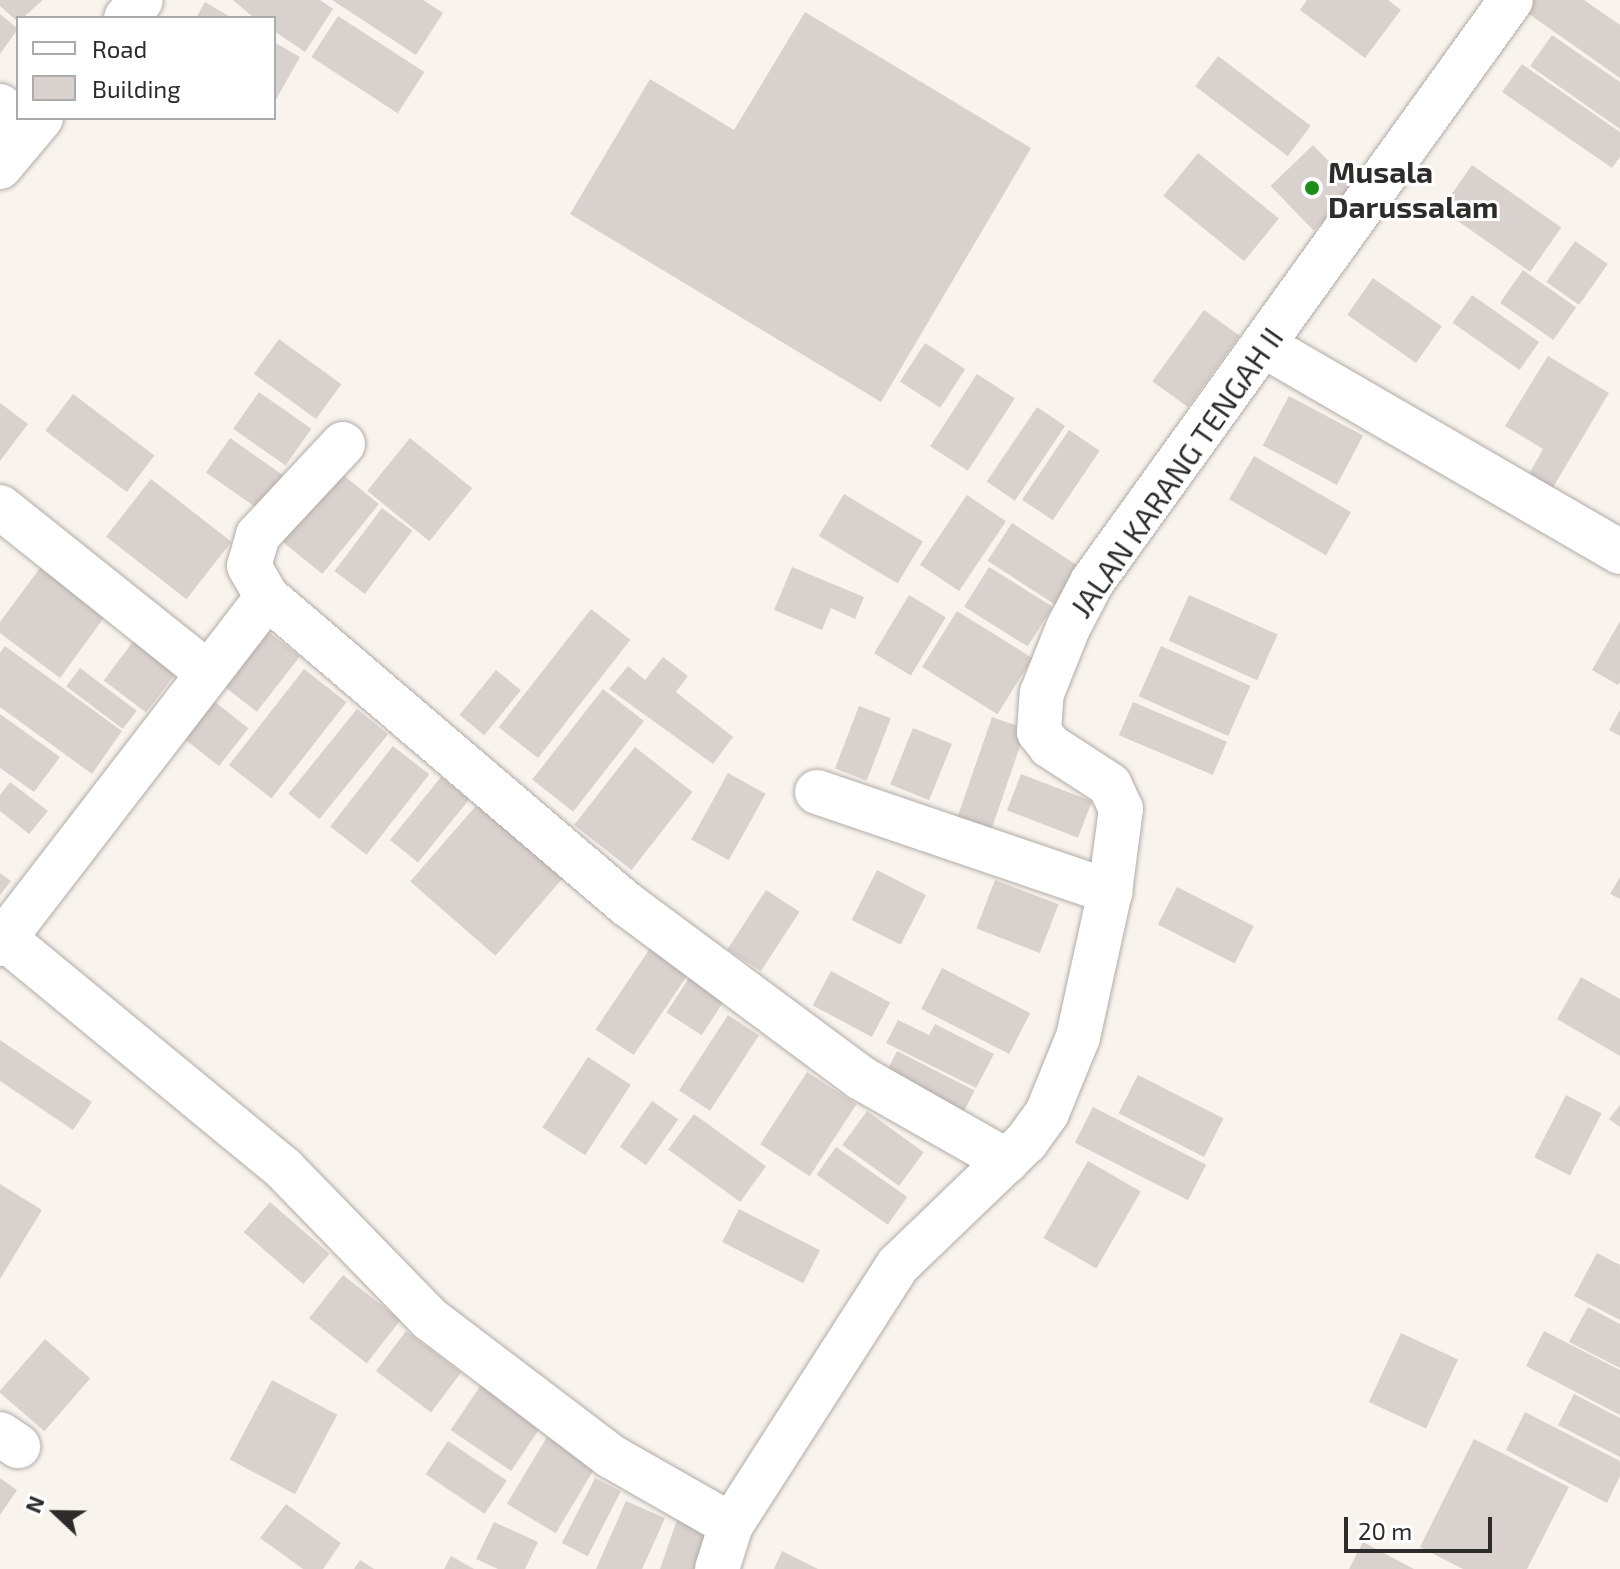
<!DOCTYPE html>
<html>
<head>
<meta charset="utf-8">
<style>
	body { margin:0 }
	#map { position:relative; width:1620px; height:1569px; overflow:hidden; background:#f9f3ee; font-family:"Exo 2",sans-serif }
	div>[style] { position:absolute }
	.building>* { inset:0; background:#d9d1ce; transform-origin:0 0 }
	.roads { filter:drop-shadow(0 0 2px #b1aba6) drop-shadow(0 0 2px #b1aba6) }
	.minor>* { height:44px; margin:-22px; padding:0 22px; transform-origin:22px; border-radius:22px; background:#fff }
	.dots>* { width:22px; height:22px; translate:-50% -50%; box-sizing:border-box; border:4px solid #fff; border-radius:50% }
	span { translate:-50% -50%; white-space:nowrap; text-align:center; line-height:1.15; -webkit-text-stroke:6px #fff; paint-order:stroke }
	.poi-label { font-size:30px; color:#2e2c2a; font-weight:700 }
	.left { translate:0 -50%; text-align:left }
	.street-label { font-size:30px; color:#2e2c2a }
	.legend { position:absolute; left:16px; top:16px; width:260px; height:104px; box-sizing:border-box; background:#fff; border:2px solid #ababaa; margin:0; padding:10px 14px; list-style:none; font-size:24px; color:#2e2c2a }
	.legend li { display:flex; align-items:center; gap:16px; height:40px }
	.legend b { width:40px; border:2px solid #ababaa }
	.north { position:absolute; left:16px; top:1473px; width:80px; height:80px; -webkit-text-stroke:6px #fff; paint-order:stroke; rotate:292deg; font-size:22px; font-weight:700; line-height:32px; text-align:center; color:#2e2c2a }
	.north::after { content:''; display:block; margin:auto; width:28px; height:36px; background:#2e2c2a; clip-path:polygon(50% 0,100% 100%,50% 72%,0 100%) }
	.scale { position:absolute; left:1344px; top:1517px; width:148px; height:36px; box-sizing:border-box; border:4px solid #2e2c2a; border-top:0; padding-left:10px; font-size:24px; line-height:28px; white-space:nowrap; color:#2e2c2a; -webkit-text-stroke:6px #fff; paint-order:stroke }
</style>
</head>
<body>
<div id="map">
	<div class="building">
		<i style="clip-path:polygon(0 0,43px 0,18px 22px,0 6px)"></i>
		<i style="clip-path:polygon(233px 0,320px 0,333px 9px,305px 52px,274px 31px,274px 18px,254px 18px)"></i>
		<i style="clip-path:polygon(332px 0,423px 0,443px 13px,416px 55px)"></i>
		<i style="clip-path:polygon(1307px 0,1388px 0,1401px 10px,1365px 58px,1300px 10px)"></i>
		<i style="clip-path:polygon(1528px 0,1584px 0,1620px 25px,1620px 78px,1522px 9px)"></i>
		<i style="clip-path:polygon(205px 2px,232px 18px,196px 18px)"></i>
		<i style="clip-path:polygon(805px 12px,1031px 148px,881px 402px,570px 214px,650px 79px,734px 130px)"></i>
		<i style="clip-path:polygon(0 14px,18px 29px,0 54px)"></i>
		<i style="left:338px;top:16px;width:103px;height:49px;rotate:33deg"></i>
		<i style="clip-path:polygon(1552px 35px,1620px 82px,1620px 129px,1530px 66px)"></i>
		<i style="clip-path:polygon(274px 42px,300px 57px,274px 103px)"></i>
		<i style="left:1218px;top:56px;width:116px;height:38px;rotate:37deg"></i>
		<i style="clip-path:polygon(1522px 64px,1620px 132px,1620px 157px,1612px 168px,1502px 92px)"></i>
		<i style="left:1313px;top:145px;width:62px;height:59px;rotate:46deg"></i>
		<i style="left:1198px;top:153px;width:104px;height:55px;rotate:39deg"></i>
		<i style="left:1472px;top:165px;width:109px;height:54px;rotate:35deg"></i>
		<i style="left:1575px;top:241px;width:40px;height:50px;rotate:35deg"></i>
		<i style="left:1523px;top:270px;width:65px;height:40px;rotate:35deg"></i>
		<i style="left:1373px;top:278px;width:84px;height:45px;rotate:35deg"></i>
		<i style="left:1472px;top:295px;width:82px;height:34px;rotate:35deg"></i>
		<i style="left:1204px;top:310px;width:44px;height:88px;rotate:36deg"></i>
		<i style="left:279px;top:339px;width:77px;height:43px;rotate:36deg"></i>
		<i style="left:925px;top:343px;width:48px;height:46px;rotate:33deg"></i>
		<i style="clip-path:polygon(1548px 356px,1609px 393px,1552px 489px,1529px 474px,1543px 449px,1505px 426px)"></i>
		<i style="left:977px;top:374px;width:45px;height:86px;rotate:33deg"></i>
		<i style="left:259px;top:392px;width:64px;height:45px;rotate:35deg"></i>
		<i style="left:73px;top:394px;width:102px;height:46px;rotate:37deg"></i>
		<i style="left:1289px;top:396px;width:84px;height:56px;rotate:28deg"></i>
		<i style="clip-path:polygon(0 403px,28px 424px,0 461px)"></i>
		<i style="left:1037px;top:407px;width:34px;height:90px;rotate:34deg"></i>
		<i style="left:1069px;top:430px;width:37px;height:84px;rotate:34deg"></i>
		<i style="left:230px;top:438px;width:70px;height:42px;rotate:35deg"></i>
		<i style="left:410px;top:438px;width:80px;height:68px;rotate:39deg"></i>
		<i style="left:1254px;top:456px;width:112px;height:50px;rotate:30deg"></i>
		<i style="left:337px;top:470px;width:54px;height:90px;rotate:39deg"></i>
		<i style="left:151px;top:479px;width:102px;height:73px;rotate:38deg"></i>
		<i style="left:844px;top:494px;width:92px;height:49px;rotate:31deg"></i>
		<i style="left:967px;top:495px;width:47px;height:84px;rotate:34deg"></i>
		<i style="left:382px;top:508px;width:38px;height:79px;rotate:37deg"></i>
		<i style="left:1012px;top:523px;width:90px;height:45px;rotate:33deg"></i>
		<i style="clip-path:polygon(43px 564px,108px 612px,60px 678px,0 633px,0 622px)"></i>
		<i style="clip-path:polygon(792px 567px,864px 597px,855px 619px,831px 608px,822px 630px,774px 610px)"></i>
		<i style="left:989px;top:567px;width:75px;height:47px;rotate:32deg"></i>
		<i style="left:909px;top:595px;width:43px;height:68px;rotate:31deg"></i>
		<i style="left:1189px;top:595px;width:97px;height:50px;rotate:24deg"></i>
		<i style="left:591px;top:609px;width:50px;height:150px;rotate:38deg"></i>
		<i style="left:957px;top:611px;width:89px;height:66px;rotate:32deg"></i>
		<i style="clip-path:polygon(1620px 621px,1620px 682px,1618px 685px,1592px 670px)"></i>
		<i style="left:262px;top:627px;width:48px;height:70px;rotate:38deg"></i>
		<i style="left:138px;top:635px;width:53px;height:57px;rotate:37deg"></i>
		<i style="clip-path:polygon(5px 646px,122px 731px,92px 774px,0 707px,0 653px)"></i>
		<i style="left:1161px;top:646px;width:98px;height:55px;rotate:24deg"></i>
		<i style="clip-path:polygon(663px 657px,688px 676px,676px 692px,733px 737px,713px 764px,609px 689px,628px 666px,645px 680px)"></i>
		<i style="left:80px;top:668px;width:71px;height:23px;rotate:37deg"></i>
		<i style="left:304px;top:669px;width:54px;height:122px;rotate:38deg"></i>
		<i style="left:496px;top:670px;width:32px;height:58px;rotate:39deg"></i>
		<i style="left:603px;top:689px;width:52px;height:115px;rotate:38deg"></i>
		<i style="left:206px;top:695px;width:54px;height:48px;rotate:38deg"></i>
		<i style="left:1133px;top:702px;width:102px;height:36px;rotate:23deg"></i>
		<i style="left:859px;top:706px;width:34px;height:67px;rotate:21deg"></i>
		<i style="left:357px;top:709px;width:40px;height:109px;rotate:39deg"></i>
		<i style="clip-path:polygon(1620px 710px,1620px 736px,1609px 730px)"></i>
		<i style="clip-path:polygon(0 714px,60px 757px,34px 792px,0 768px)"></i>
		<i style="left:992px;top:717px;width:36px;height:121px;rotate:19deg"></i>
		<i style="left:913px;top:728px;width:42px;height:61px;rotate:22deg"></i>
		<i style="left:393px;top:746px;width:46px;height:102px;rotate:38deg"></i>
		<i style="left:635px;top:747px;width:73px;height:99px;rotate:38deg"></i>
		<i style="left:728px;top:773px;width:43px;height:76px;rotate:29deg"></i>
		<i style="left:1021px;top:774px;width:76px;height:39px;rotate:21deg"></i>
		<i style="left:441px;top:777px;width:36px;height:81px;rotate:39deg"></i>
		<i style="clip-path:polygon(10px 782px,48px 811px,29px 834px,0 811px,0 795px)"></i>
		<i style="left:481px;top:800px;width:113px;height:108px;rotate:41deg"></i>
		<i style="left:877px;top:870px;width:55px;height:56px;rotate:27deg"></i>
		<i style="clip-path:polygon(0 873px,11px 881px,0 895px)"></i>
		<i style="clip-path:polygon(1620px 877px,1620px 899px,1610px 894px)"></i>
		<i style="left:995px;top:880px;width:68px;height:52px;rotate:21deg"></i>
		<i style="left:1177px;top:887px;width:86px;height:42px;rotate:27deg"></i>
		<i style="left:766px;top:890px;width:40px;height:71px;rotate:33deg"></i>
		<i style="left:653px;top:944px;width:46px;height:103px;rotate:34deg"></i>
		<i style="left:942px;top:968px;width:99px;height:46px;rotate:27deg"></i>
		<i style="left:831px;top:971px;width:67px;height:39px;rotate:28deg"></i>
		<i style="left:692px;top:973px;width:42px;height:47px;rotate:33deg"></i>
		<i style="clip-path:polygon(1581px 977px,1620px 999px,1620px 1056px,1557px 1019px)"></i>
		<i style="left:728px;top:1015px;width:37px;height:90px;rotate:33deg"></i>
		<i style="clip-path:polygon(898px 1020px,929px 1035px,935px 1024px,994px 1054px,976px 1088px,886px 1043px)"></i>
		<i style="clip-path:polygon(0 1040px,92px 1102px,73px 1130px,0 1081px)"></i>
		<i style="left:897px;top:1051px;width:87px;height:35px;rotate:27deg"></i>
		<i style="left:588px;top:1057px;width:51px;height:84px;rotate:33deg"></i>
		<i style="left:807px;top:1072px;width:59px;height:86px;rotate:33deg"></i>
		<i style="left:1138px;top:1075px;width:96px;height:43px;rotate:27deg"></i>
		<i style="left:1566px;top:1095px;width:40px;height:70px;rotate:27deg"></i>
		<i style="left:652px;top:1101px;width:32px;height:56px;rotate:35deg"></i>
		<i style="clip-path:polygon(1620px 1105px,1620px 1127px,1609px 1119px)"></i>
		<i style="left:1093px;top:1107px;width:127px;height:40px;rotate:27deg"></i>
		<i style="left:867px;top:1111px;width:70px;height:42px;rotate:36deg"></i>
		<i style="left:694px;top:1114px;width:89px;height:44px;rotate:36deg"></i>
		<i style="left:836px;top:1147px;width:87px;height:34px;rotate:35deg"></i>
		<i style="left:1088px;top:1161px;width:61px;height:89px;rotate:30deg"></i>
		<i style="clip-path:polygon(0 1184px,42px 1210px,0 1279px)"></i>
		<i style="left:270px;top:1202px;width:79px;height:40px;rotate:41deg"></i>
		<i style="left:739px;top:1209px;width:91px;height:37px;rotate:27deg"></i>
		<i style="clip-path:polygon(1597px 1253px,1620px 1265px,1620px 1320px,1574px 1296px)"></i>
		<i style="left:343px;top:1275px;width:73px;height:55px;rotate:38deg"></i>
		<i style="clip-path:polygon(1588px 1307px,1620px 1324px,1620px 1368px,1569px 1342px)"></i>
		<i style="left:406px;top:1331px;width:69px;height:50px;rotate:37deg"></i>
		<i style="clip-path:polygon(1544px 1331px,1620px 1370px,1620px 1415px,1526px 1366px)"></i>
		<i style="left:1401px;top:1333px;width:63px;height:76px;rotate:25deg"></i>
		<i style="left:45px;top:1339px;width:60px;height:70px;rotate:41deg"></i>
		<i style="left:272px;top:1380px;width:74px;height:90px;rotate:28deg"></i>
		<i style="left:483px;top:1382px;width:73px;height:58px;rotate:34deg"></i>
		<i style="clip-path:polygon(1574px 1394px,1620px 1418px,1620px 1457px,1558px 1425px)"></i>
		<i style="clip-path:polygon(1525px 1412px,1620px 1461px,1620px 1476px,1607px 1503px,1506px 1450px)"></i>
		<i style="left:547px;top:1437px;width:57px;height:78px;rotate:31deg"></i>
		<i style="clip-path:polygon(1474px 1439px,1569px 1487px,1527px 1569px,1463px 1569px,1420px 1547px)"></i>
		<i style="left:448px;top:1441px;width:71px;height:40px;rotate:34deg"></i>
		<i style="clip-path:polygon(0 1478px,17px 1490px,0 1515px)"></i>
		<i style="left:595px;top:1478px;width:29px;height:73px;rotate:27deg"></i>
		<i style="clip-path:polygon(626px 1501px,665px 1518px,642px 1569px,596px 1569px)"></i>
		<i style="clip-path:polygon(286px 1504px,341px 1543px,323px 1569px,303px 1569px,260px 1538px)"></i>
		<i style="clip-path:polygon(678px 1517px,710px 1531px,694px 1569px,660px 1569px)"></i>
		<i style="clip-path:polygon(494px 1522px,538px 1542px,525px 1569px,498px 1569px,476px 1559px)"></i>
		<i style="clip-path:polygon(1363px 1542px,1414px 1569px,1349px 1569px)"></i>
		<i style="clip-path:polygon(782px 1551px,818px 1569px,774px 1569px)"></i>
		<i style="clip-path:polygon(451px 1556px,474px 1569px,444px 1569px)"></i>
		<i style="clip-path:polygon(360px 1560px,374px 1569px,354px 1569px)"></i>
	</div>
	<div class="roads">
		<div class="minor">
			<i style="left:126px;top:18px;width:23px;rotate:-50deg"></i>
			<i style="left:0;top:106px;width:39px;rotate:40deg"></i>
			<i style="left:0;top:167px;width:64px;rotate:-50.1deg"></i>
			<i style="left:1263px;top:345px;width:413px;rotate:30.1deg"></i>
			<i style="left:343px;top:444px;width:125px;rotate:133deg"></i>
			<i style="left:258px;top:535px;width:32px;rotate:106deg"></i>
			<i style="left:249px;top:566px;width:36px;rotate:60deg"></i>
			<i style="left:267px;top:597px;width:475px;rotate:40.5deg"></i>
			<i style="left:628px;top:905px;width:290px;rotate:36.6deg"></i>
			<i style="left:861px;top:1078px;width:168px;rotate:29.6deg"></i>
			<i style="left:0;top:507px;width:266px;rotate:38.6deg"></i>
			<i style="left:817px;top:792px;width:310px;rotate:18.8deg"></i>
			<i style="left:4px;top:938px;width:363px;rotate:39.5deg"></i>
			<i style="left:284px;top:1169px;width:209px;rotate:45.8deg"></i>
			<i style="left:430px;top:1319px;width:228px;rotate:37.2deg"></i>
			<i style="left:612px;top:1457px;width:137px;rotate:29.7deg"></i>
			<i style="left:0;top:944px;width:438px;rotate:-52.4deg"></i>
			<i style="left:0;top:1434px;width:22px;rotate:34deg"></i>
			<i style="left:717px;top:1569px;width:46px;rotate:-72.3deg"></i>
			<i style="left:731px;top:1525px;width:309px;rotate:-57.3deg"></i>
			<i style="left:898px;top:1265px;width:178px;rotate:-43.9deg"></i>
			<i style="left:1026px;top:1142px;width:36px;rotate:-54deg"></i>
			<i style="left:1047px;top:1113px;width:82px;rotate:-67.8deg"></i>
			<i style="left:1078px;top:1037px;width:148px;rotate:-77.6deg"></i>
			<i style="left:1110px;top:892px;width:84px;rotate:-82.5deg"></i>
			<i style="left:1121px;top:809px;width:26px;rotate:-115deg"></i>
			<i style="left:1110px;top:785px;width:72px;rotate:-147deg"></i>
			<i style="left:1050px;top:746px;width:18px;rotate:-128deg"></i>
			<i style="left:1039px;top:732px;width:39px;rotate:-86deg"></i>
			<i style="left:1042px;top:693px;width:70px;rotate:-68.2deg"></i>
			<i style="left:1068px;top:628px;width:52px;rotate:-62.4deg"></i>
			<i style="left:1092px;top:582px;width:717px;rotate:-54.25deg"></i>
		</div>
	</div>
	<div class="dots">
		<i style="left:1312px;top:188px;background:#1c8e16"></i>
	</div>
	<div class="poi-label">
		<span class="left" style="left:1328px;top:188px">Musala<br>Darussalam</span>
	</div>
	<div class="street-label">
		<span style="left:1176px;top:472px;rotate:-55deg">JALAN KARANG TENGAH II</span>
	</div>
	<ul class="legend">
	<li><b style="height:10px;background:#fff"></b>Road</li>
	<li><b style="height:22px;background:#d9d1ce"></b>Building</li>
	</ul>
	<div class="north">N</div>
	<div class="scale">20 m</div>
</div>
</body>
</html>
